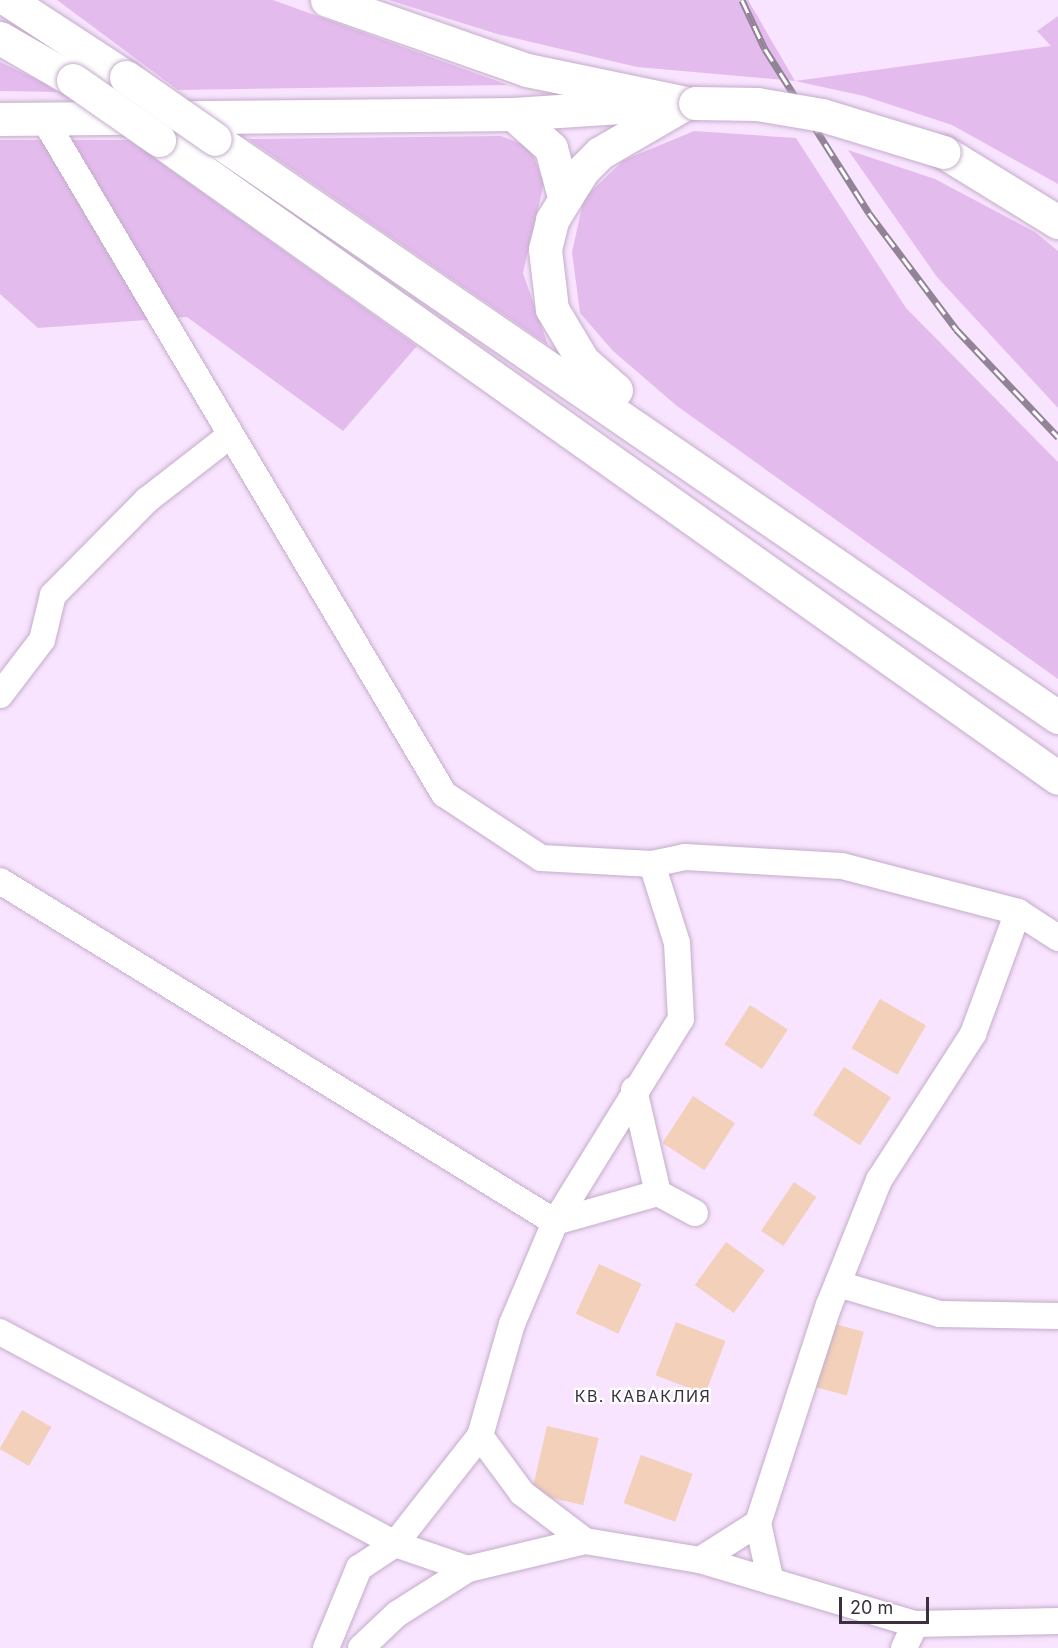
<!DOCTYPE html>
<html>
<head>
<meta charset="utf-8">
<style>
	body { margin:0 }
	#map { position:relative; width:1058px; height:1648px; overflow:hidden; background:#f8e4fe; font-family:Inter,sans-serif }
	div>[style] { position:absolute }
	.green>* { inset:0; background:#e3bced }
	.building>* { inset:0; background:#f2d0b9; transform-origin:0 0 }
	.roads { filter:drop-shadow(0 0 2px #c4acca) drop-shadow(0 0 2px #c4acca) }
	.street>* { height:26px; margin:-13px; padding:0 13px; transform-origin:13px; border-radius:13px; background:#fff }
	.secondary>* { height:33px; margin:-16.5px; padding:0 16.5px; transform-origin:16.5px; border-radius:16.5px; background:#fff }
	.primary>* { height:33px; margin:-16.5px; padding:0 16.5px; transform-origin:16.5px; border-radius:16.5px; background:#fff }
	.rail>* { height:7px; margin-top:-3.5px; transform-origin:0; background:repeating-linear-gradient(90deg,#fff 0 14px,#928396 0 28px); box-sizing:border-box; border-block:2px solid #928396 }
	.bridges { filter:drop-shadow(0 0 2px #c4acca) drop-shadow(0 0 2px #c4acca) }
	.secondary-bridge>* { height:33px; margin:-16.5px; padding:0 16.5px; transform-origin:16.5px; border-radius:16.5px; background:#fff }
	.primary-bridge>* { height:33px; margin:-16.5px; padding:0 16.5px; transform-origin:16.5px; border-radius:16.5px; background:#fff }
	span { translate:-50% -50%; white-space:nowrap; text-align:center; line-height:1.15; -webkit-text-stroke:4.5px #fff; paint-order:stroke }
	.neighbourhood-label { font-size:16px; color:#3b313d; letter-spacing:1.5px }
	.scale { position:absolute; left:839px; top:1597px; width:90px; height:27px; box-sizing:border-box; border:3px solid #3b313d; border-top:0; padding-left:8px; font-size:18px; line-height:21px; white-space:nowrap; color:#3b313d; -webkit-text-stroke:4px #fff; paint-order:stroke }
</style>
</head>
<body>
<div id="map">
	<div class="green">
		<i style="clip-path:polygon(57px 0,273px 0,508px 85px,178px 90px)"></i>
		<i style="clip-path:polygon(389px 0,748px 0,795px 81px,1051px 46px,1037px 31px,1058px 16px,1058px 184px,952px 125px,864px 96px,795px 81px,637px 67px,497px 34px)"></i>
		<i style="clip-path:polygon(0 62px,42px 82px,57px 92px,0 91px)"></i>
		<i style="clip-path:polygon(694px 131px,796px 138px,906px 308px,1058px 462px,1058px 679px,677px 406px,613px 351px,580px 313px,572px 252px,584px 198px,624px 160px)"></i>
		<i style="clip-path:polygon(501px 136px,530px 147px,544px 183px,523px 273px,548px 345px,248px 139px)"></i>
		<i style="clip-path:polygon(0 140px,129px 140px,417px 346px,343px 431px,187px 317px,38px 328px,0 294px)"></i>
		<i style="clip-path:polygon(848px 150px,935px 179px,1035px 232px,1058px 251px,1058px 408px,937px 277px)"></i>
	</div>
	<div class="building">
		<i style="left:880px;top:999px;width:53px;height:57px;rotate:30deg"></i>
		<i style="left:750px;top:1005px;width:45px;height:47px;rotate:33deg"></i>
		<i style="left:844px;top:1067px;width:56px;height:57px;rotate:33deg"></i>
		<i style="left:693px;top:1096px;width:50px;height:56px;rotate:33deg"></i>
		<i style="left:794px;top:1182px;width:27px;height:59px;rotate:34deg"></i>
		<i style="left:726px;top:1242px;width:48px;height:53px;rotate:36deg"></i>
		<i style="left:599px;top:1264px;width:47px;height:55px;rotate:25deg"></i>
		<i style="left:676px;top:1322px;width:53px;height:57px;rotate:21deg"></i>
		<i style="left:831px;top:1323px;width:34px;height:66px;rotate:15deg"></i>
		<i style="left:22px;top:1410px;width:34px;height:45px;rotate:30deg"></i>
		<i style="left:547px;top:1426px;width:53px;height:69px;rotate:13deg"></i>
		<i style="left:641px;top:1455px;width:55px;height:51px;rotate:20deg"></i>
	</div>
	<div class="roads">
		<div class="street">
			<i style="left:44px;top:119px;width:785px;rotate:59.35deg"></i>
			<i style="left:444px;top:794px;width:116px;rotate:33.4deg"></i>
			<i style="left:541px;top:858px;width:111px;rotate:3.1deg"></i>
			<i style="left:652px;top:864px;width:34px;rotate:-12deg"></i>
			<i style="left:685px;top:857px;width:157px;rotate:3.3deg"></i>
			<i style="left:842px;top:866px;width:182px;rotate:14.6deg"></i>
			<i style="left:1018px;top:912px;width:48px;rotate:33deg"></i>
			<i style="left:0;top:695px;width:69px;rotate:-52.6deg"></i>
			<i style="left:42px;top:640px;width:46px;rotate:-76.3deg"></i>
			<i style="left:53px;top:595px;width:134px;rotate:-45.3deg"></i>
			<i style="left:147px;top:500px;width:103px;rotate:-37.9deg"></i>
			<i style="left:0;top:881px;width:651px;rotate:31.57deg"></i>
			<i style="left:555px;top:1222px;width:107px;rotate:-15.7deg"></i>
			<i style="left:658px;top:1193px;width:106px;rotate:-103.1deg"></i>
			<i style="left:658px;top:1193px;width:42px;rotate:28.4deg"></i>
			<i style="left:838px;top:1284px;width:106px;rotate:16.4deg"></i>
			<i style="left:940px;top:1314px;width:118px;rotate:1deg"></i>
			<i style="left:0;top:1332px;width:448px;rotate:28.2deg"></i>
			<i style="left:395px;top:1544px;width:77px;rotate:18.9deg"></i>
			<i style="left:468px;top:1569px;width:120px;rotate:-13.5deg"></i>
			<i style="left:585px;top:1541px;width:117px;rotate:9.4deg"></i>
			<i style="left:700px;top:1560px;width:224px;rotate:16.6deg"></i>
			<i style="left:915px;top:1624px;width:143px;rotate:-1.2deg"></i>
			<i style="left:480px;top:1436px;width:71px;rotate:53.6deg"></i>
			<i style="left:522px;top:1493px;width:79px;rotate:37.3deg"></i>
			<i style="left:758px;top:1523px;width:229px;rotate:-72deg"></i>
			<i style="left:829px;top:1305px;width:135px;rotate:-68.2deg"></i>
			<i style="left:879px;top:1180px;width:174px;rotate:-57.2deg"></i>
			<i style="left:973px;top:1034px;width:130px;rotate:-69.8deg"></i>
			<i style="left:700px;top:1560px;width:69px;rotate:-32.5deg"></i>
			<i style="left:758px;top:1523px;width:60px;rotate:77.6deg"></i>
			<i style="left:326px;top:1648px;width:87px;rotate:-67.6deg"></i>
			<i style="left:359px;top:1568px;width:43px;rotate:-33.7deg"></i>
			<i style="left:395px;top:1544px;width:137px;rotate:-51.8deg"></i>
			<i style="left:480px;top:1436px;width:116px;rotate:-74.1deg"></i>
			<i style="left:512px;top:1324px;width:111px;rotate:-67.1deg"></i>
			<i style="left:555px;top:1222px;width:239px;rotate:-58.2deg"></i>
			<i style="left:681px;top:1019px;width:76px;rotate:-93deg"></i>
			<i style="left:677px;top:943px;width:83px;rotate:-107.6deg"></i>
			<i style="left:361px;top:1648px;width:50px;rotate:-43.4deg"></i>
			<i style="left:397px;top:1614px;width:84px;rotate:-32.4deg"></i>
			<i style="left:904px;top:1648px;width:26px;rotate:-65deg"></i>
		</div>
		<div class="secondary">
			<i style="left:0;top:119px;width:513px;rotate:-0.56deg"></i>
			<i style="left:513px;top:114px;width:154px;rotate:-3.7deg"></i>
			<i style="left:944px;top:152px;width:134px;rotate:31.6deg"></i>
		</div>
		<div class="primary">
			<i style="left:8px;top:0;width:141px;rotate:33.1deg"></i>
			<i style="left:327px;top:0;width:212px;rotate:19.3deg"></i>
			<i style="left:527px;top:70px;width:162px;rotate:11.7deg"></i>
			<i style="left:0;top:38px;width:84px;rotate:29.9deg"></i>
			<i style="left:513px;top:114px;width:51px;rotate:41.8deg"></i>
			<i style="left:551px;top:148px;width:51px;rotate:75.1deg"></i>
			<i style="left:215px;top:139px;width:1022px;rotate:34.44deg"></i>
			<i style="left:159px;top:140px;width:1102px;rotate:35.36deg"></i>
			<i style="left:616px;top:390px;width:44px;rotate:-138.7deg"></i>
			<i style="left:583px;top:361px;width:61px;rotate:-120.8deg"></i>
			<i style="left:552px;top:309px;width:60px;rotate:-96.7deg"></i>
			<i style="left:545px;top:249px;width:30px;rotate:-76deg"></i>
			<i style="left:552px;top:220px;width:59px;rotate:-58.2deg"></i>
			<i style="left:583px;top:170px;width:24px;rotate:-45deg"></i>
			<i style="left:600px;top:153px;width:99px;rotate:-30.2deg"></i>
		</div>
	</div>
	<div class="rail">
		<i style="left:742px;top:0;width:54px;rotate:64.9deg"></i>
		<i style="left:765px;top:49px;width:194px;rotate:57.6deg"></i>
		<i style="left:869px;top:213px;width:145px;rotate:53.1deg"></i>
		<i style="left:956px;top:329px;width:149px;rotate:46.6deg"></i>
	</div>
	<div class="bridges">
		<div class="secondary-bridge">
			<i style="left:695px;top:103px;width:62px;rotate:0.9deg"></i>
			<i style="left:757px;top:104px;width:66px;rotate:9.6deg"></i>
			<i style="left:822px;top:115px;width:127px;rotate:16.9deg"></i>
		</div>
		<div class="primary-bridge">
			<i style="left:126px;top:77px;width:108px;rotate:34.9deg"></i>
			<i style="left:73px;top:80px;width:105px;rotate:34.9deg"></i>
		</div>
	</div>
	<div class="neighbourhood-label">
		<span style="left:643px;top:1396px">КВ. КАВАКЛИЯ</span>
	</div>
	<div class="scale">20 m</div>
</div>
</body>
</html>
